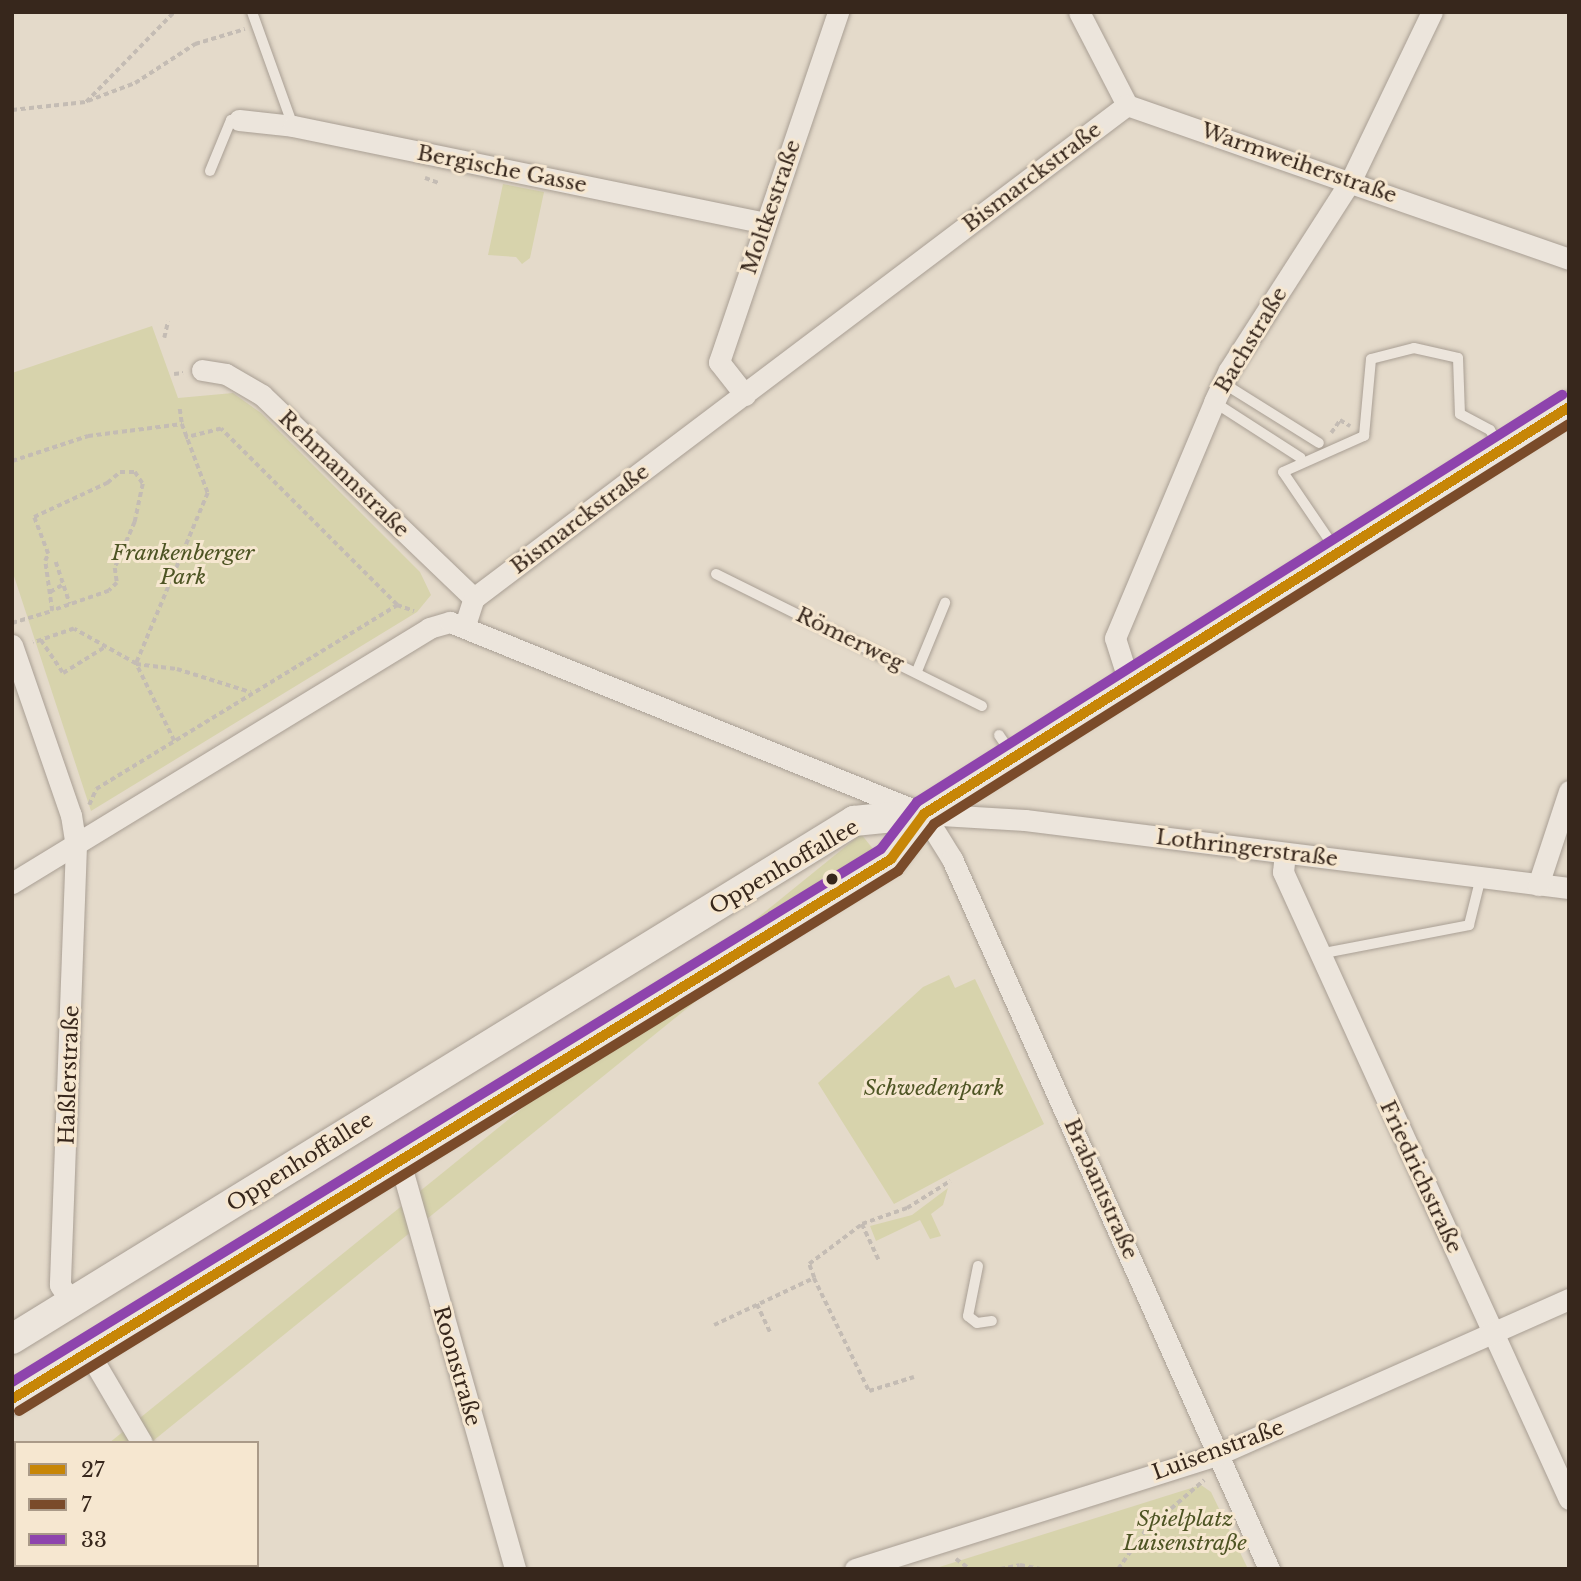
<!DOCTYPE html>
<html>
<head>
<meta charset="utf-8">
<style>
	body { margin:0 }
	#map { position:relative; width:1581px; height:1581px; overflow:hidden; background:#e4daca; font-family:"Libre Baskerville",serif }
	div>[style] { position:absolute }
	.green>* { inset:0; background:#d7d3ac; transform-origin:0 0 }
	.path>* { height:3.5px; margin-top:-1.75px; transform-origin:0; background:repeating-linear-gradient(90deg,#c4bcb4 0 5px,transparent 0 8.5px) }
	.roads { filter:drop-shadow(0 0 2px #a99f94) drop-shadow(0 0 2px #a99f94) }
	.lane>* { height:10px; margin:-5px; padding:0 5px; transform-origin:5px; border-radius:5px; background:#ece5dc }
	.street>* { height:21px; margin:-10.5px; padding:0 10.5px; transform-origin:10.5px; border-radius:10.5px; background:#ece5dc }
	.secondary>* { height:30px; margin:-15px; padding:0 15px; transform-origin:15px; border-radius:15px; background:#ece5dc }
	.bus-1>* { height:10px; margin:-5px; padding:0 5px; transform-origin:5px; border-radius:5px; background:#c78607 }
	.bus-2>* { height:10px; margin:-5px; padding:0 5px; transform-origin:5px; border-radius:5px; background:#7a4b2a }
	.bus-3>* { height:10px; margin:-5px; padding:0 5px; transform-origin:5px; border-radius:5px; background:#8e44ad }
	.dots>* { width:19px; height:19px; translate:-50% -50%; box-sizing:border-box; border:4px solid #f6e7d0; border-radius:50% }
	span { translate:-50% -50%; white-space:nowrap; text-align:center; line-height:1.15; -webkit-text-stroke:6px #f6e7d0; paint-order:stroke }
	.street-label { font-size:21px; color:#37271c }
	.park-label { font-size:21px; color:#4d5423; font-style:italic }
	.frame { position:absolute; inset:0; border:14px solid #37271c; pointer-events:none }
	.legend { position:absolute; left:14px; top:1441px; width:245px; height:126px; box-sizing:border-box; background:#f6e7d0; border:2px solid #aa9a88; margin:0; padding:9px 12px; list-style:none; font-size:21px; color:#37271c }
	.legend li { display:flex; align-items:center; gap:14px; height:35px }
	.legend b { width:35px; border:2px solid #aa9a88 }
</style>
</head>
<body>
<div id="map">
	<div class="green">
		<i style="clip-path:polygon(503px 184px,544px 192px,530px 258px,522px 264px,516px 257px,488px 255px)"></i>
		<i style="clip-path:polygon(152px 326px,178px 398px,233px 393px,261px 413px,420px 572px,431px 595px,417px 612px,91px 811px,12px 570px,12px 373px)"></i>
		<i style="left:861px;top:834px;width:26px;height:995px;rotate:51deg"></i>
		<i style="clip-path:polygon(949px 975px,955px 988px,975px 979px,1044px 1124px,894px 1204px,818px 1083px,923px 987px)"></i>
		<i style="clip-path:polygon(948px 1188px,943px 1205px,931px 1214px,941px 1236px,930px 1239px,920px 1220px,876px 1241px,870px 1226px,912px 1215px)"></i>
		<i style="clip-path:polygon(1201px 1485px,1211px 1492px,1248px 1569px,933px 1569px)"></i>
	</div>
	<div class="path">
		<i style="left:88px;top:101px;width:50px;rotate:-21deg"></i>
		<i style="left:135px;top:83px;width:72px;rotate:-33deg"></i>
		<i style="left:195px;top:44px;width:52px;rotate:-16.7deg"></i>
		<i style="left:12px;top:110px;width:74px;rotate:-6.2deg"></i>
		<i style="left:86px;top:102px;width:126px;rotate:-45.6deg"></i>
		<i style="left:425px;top:178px;width:15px;rotate:20deg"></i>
		<i style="left:164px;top:338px;width:17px;rotate:-77deg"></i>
		<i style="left:174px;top:374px;width:9px;rotate:-6deg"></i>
		<i style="left:180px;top:409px;width:15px;rotate:82deg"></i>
		<i style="left:1331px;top:433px;width:16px;rotate:-55deg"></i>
		<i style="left:1340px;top:420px;width:12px;rotate:31deg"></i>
		<i style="left:12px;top:461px;width:80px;rotate:-18.2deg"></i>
		<i style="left:88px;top:436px;width:95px;rotate:-7.3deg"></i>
		<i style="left:182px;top:424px;width:74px;rotate:69.4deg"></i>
		<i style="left:208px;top:493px;width:186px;rotate:112.8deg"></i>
		<i style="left:136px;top:664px;width:71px;rotate:-150.6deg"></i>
		<i style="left:74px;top:629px;width:43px;rotate:161.1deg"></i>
		<i style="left:120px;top:472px;width:15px"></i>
		<i style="left:135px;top:472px;width:14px;rotate:56deg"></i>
		<i style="left:143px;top:484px;width:39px;rotate:102deg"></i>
		<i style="left:135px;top:522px;width:50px;rotate:113.5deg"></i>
		<i style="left:115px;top:568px;width:15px;rotate:82deg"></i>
		<i style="left:117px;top:583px;width:11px;rotate:135deg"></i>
		<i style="left:109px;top:591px;width:60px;rotate:160.7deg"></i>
		<i style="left:52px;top:611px;width:50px;rotate:-98deg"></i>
		<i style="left:45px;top:561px;width:8px;rotate:-67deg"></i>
		<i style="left:48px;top:554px;width:40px;rotate:-111deg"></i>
		<i style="left:34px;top:517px;width:81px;rotate:-25deg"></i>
		<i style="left:107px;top:483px;width:17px;rotate:-40deg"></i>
		<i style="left:56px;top:562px;width:44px;rotate:71.6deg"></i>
		<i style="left:50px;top:592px;width:14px;rotate:-30deg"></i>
		<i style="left:397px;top:605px;width:18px;rotate:19deg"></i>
		<i style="left:12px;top:623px;width:42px;rotate:-16.7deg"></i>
		<i style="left:41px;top:640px;width:40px;rotate:56deg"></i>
		<i style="left:63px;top:673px;width:49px;rotate:-31.8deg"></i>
		<i style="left:174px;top:741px;width:86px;rotate:-116.3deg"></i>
		<i style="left:136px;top:664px;width:41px;rotate:7deg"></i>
		<i style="left:177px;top:669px;width:77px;rotate:17.5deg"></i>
		<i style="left:89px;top:805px;width:17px;rotate:-66deg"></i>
		<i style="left:96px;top:789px;width:353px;rotate:-31.4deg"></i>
		<i style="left:397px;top:605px;width:249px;rotate:-135deg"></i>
		<i style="left:221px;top:429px;width:37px;rotate:166deg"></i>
		<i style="left:862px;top:1224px;width:40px;rotate:65deg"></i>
		<i style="left:814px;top:1278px;width:126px;rotate:64deg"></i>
		<i style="left:869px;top:1391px;width:47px;rotate:-17.3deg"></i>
		<i style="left:757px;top:1304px;width:33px;rotate:65deg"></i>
		<i style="left:714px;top:1325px;width:110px;rotate:-25.2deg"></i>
		<i style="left:814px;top:1278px;width:15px;rotate:-110deg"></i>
		<i style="left:809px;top:1264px;width:66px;rotate:-37deg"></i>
		<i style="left:862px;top:1224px;width:48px;rotate:-19.6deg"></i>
		<i style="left:907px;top:1208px;width:51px;rotate:-32.1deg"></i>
		<i style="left:1174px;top:1551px;width:6px;rotate:-45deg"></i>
		<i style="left:956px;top:1559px;width:17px;rotate:36deg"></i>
		<i style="left:1000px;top:1569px;width:20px;rotate:-11deg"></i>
		<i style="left:1020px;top:1565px;width:21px;rotate:11deg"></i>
		<i style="left:1118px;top:1569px;width:47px;rotate:-54.6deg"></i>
		<i style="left:1145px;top:1531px;width:78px;rotate:-40.8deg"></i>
	</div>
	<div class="roads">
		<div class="lane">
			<i style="left:252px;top:12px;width:121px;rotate:70.2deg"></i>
			<i style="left:210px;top:171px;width:55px;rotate:-67.6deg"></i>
			<i style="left:231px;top:120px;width:8px"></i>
			<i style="left:1223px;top:383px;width:113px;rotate:32deg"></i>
			<i style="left:1214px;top:402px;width:103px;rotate:32.8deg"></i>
			<i style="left:1336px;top:550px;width:94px;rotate:-124.2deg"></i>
			<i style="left:1283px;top:472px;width:89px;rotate:-24deg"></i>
			<i style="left:1364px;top:436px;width:77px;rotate:-84.8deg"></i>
			<i style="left:1371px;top:359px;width:44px;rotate:-14.3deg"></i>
			<i style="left:1414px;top:348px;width:45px;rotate:12.8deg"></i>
			<i style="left:1458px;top:358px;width:56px;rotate:88deg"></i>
			<i style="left:1460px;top:414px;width:34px;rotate:28deg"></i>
			<i style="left:1490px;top:430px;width:20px;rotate:60deg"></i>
			<i style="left:716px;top:574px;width:297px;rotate:26.4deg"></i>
			<i style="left:917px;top:671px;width:74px;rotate:-67.6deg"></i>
			<i style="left:999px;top:735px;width:25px;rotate:56deg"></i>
			<i style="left:1319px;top:954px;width:153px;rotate:-10.9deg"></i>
			<i style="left:1469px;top:925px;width:49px;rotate:-76deg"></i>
			<i style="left:978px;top:1266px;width:51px;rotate:101.3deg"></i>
			<i style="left:968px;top:1316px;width:11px;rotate:38deg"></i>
			<i style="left:977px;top:1323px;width:15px;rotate:-8deg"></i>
			<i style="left:165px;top:1569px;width:5px;rotate:-53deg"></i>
		</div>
		<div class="street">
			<i style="left:1079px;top:12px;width:105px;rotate:62.7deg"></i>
			<i style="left:1127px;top:105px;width:468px;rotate:19.2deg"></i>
			<i style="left:239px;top:120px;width:54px;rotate:6.3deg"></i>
			<i style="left:293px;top:126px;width:482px;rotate:11.6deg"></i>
			<i style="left:202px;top:370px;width:24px;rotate:9deg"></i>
			<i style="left:226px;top:374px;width:42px;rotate:30.3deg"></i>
			<i style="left:262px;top:395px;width:294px;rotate:43.8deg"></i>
			<i style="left:745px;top:395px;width:42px;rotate:-128.2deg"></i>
			<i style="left:719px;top:362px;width:370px;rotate:-71.2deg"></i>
			<i style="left:465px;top:625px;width:28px;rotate:-72deg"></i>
			<i style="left:474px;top:598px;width:818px;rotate:-37.05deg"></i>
			<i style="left:12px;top:645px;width:180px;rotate:70.9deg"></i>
			<i style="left:71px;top:815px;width:30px;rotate:81deg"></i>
			<i style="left:76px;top:845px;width:440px;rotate:92.1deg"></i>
			<i style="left:60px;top:1285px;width:20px;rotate:57deg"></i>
			<i style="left:1129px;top:682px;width:46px;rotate:-107.7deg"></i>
			<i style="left:1115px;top:638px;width:256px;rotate:-67.2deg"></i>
			<i style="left:1214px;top:402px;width:35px;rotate:-65deg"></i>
			<i style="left:1229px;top:370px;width:226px;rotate:-57.3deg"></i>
			<i style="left:1351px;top:180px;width:187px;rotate:-64.3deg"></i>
			<i style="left:924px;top:814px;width:53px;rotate:58.1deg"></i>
			<i style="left:952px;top:859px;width:778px;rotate:65.94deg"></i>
			<i style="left:1285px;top:853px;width:19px;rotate:96deg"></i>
			<i style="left:1283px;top:872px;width:689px;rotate:65.48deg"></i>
			<i style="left:12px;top:883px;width:489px;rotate:-31.4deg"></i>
			<i style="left:429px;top:628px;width:22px;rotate:-16deg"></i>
			<i style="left:450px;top:622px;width:511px;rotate:22.05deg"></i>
			<i style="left:924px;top:814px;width:101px;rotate:3.4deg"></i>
			<i style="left:1025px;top:820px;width:548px;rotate:7.13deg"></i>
			<i style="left:1538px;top:885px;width:99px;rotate:-71.7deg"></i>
			<i style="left:400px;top:1162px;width:423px;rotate:74.2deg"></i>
			<i style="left:89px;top:1353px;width:104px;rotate:59.5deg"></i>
			<i style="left:215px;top:1565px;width:4px;rotate:63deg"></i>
			<i style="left:855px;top:1569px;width:382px;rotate:-17.5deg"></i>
			<i style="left:1219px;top:1454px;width:383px;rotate:-23.9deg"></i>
		</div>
		<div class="secondary">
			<i style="left:12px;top:1339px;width:989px;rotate:-31.6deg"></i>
			<i style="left:854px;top:821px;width:70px;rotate:-5.7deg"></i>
			<i style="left:12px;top:1399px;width:1032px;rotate:-31.56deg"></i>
			<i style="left:891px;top:859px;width:56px;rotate:-53.7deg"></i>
			<i style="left:924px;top:814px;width:763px;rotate:-32.25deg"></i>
		</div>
	</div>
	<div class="bus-1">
		<i style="left:12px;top:1399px;width:1032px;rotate:-31.56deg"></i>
		<i style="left:891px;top:859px;width:56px;rotate:-53.7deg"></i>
		<i style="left:924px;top:814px;width:763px;rotate:-32.25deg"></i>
	</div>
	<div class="bus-2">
		<i style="left:19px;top:1411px;width:1032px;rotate:-31.56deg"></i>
		<i style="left:898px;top:871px;width:59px;rotate:-52.5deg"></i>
		<i style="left:934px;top:824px;width:750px;rotate:-32.21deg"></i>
	</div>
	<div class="bus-3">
		<i style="left:12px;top:1382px;width:1019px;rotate:-31.52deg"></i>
		<i style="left:881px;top:849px;width:59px;rotate:-52.5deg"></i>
		<i style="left:917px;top:802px;width:763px;rotate:-32.25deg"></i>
	</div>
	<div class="dots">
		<i style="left:832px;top:879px;background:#37271c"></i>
	</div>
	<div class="street-label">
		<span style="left:1299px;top:163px;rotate:19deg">Warmweiherstraße</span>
		<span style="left:502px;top:169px;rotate:11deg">Bergische Gasse</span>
		<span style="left:1032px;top:177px;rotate:-37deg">Bismarckstraße</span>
		<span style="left:771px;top:207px;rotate:-71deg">Moltkestraße</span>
		<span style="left:1251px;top:340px;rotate:-59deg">Bachstraße</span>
		<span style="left:344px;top:474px;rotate:44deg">Rehmannstraße</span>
		<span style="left:580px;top:519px;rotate:-37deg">Bismarckstraße</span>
		<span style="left:850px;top:639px;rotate:26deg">Römerweg</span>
		<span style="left:1247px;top:848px;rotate:7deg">Lothringerstraße</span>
		<span style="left:784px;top:867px;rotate:-30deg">Oppenhoffallee</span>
		<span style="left:69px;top:1075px;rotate:-88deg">Haßlerstraße</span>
		<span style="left:300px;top:1162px;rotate:-32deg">Oppenhoffallee</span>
		<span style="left:1421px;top:1177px;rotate:65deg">Friedrichstraße</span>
		<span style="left:1101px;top:1189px;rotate:66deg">Brabantstraße</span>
		<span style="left:457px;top:1366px;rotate:74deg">Roonstraße</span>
		<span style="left:1218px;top:1450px;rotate:-20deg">Luisenstraße</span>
	</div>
	<div class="park-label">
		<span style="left:183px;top:565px">Frankenberger<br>Park</span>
		<span style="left:934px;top:1088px">Schwedenpark</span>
		<span style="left:1185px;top:1531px">Spielplatz<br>Luisenstraße</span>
	</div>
	<div class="frame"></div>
	<ul class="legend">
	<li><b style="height:9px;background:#c78607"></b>27</li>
	<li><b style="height:9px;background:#7a4b2a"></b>7</li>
	<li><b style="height:9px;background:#8e44ad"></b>33</li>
	</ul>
</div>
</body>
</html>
